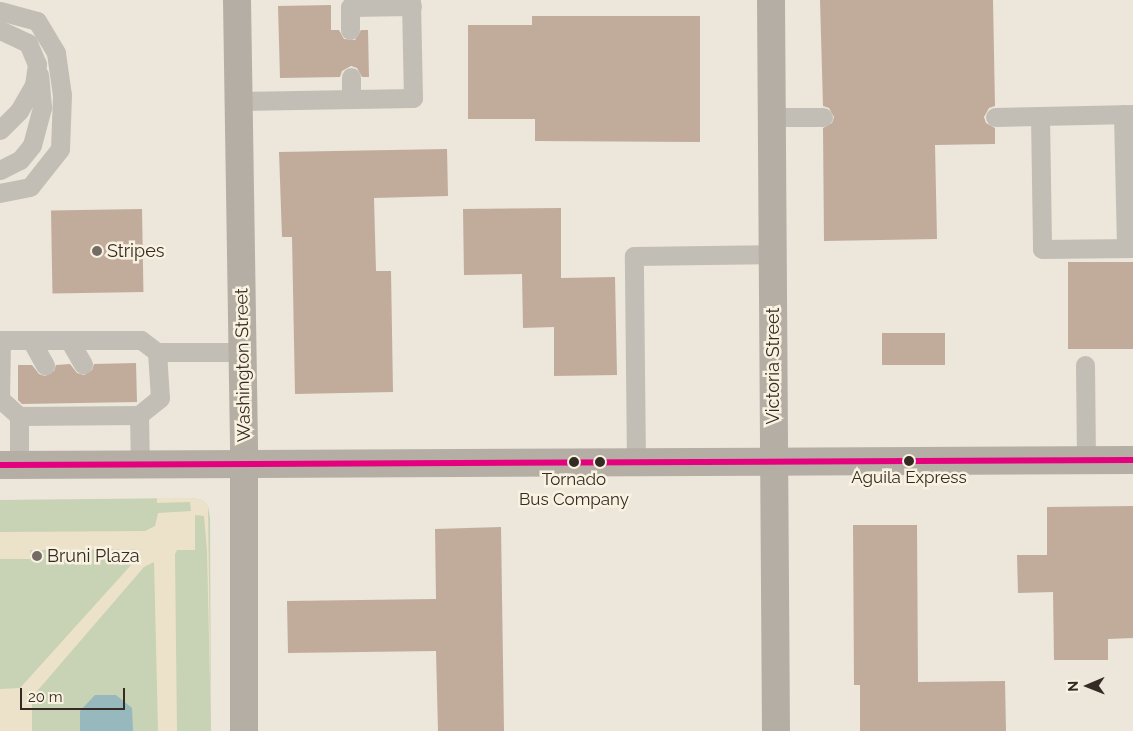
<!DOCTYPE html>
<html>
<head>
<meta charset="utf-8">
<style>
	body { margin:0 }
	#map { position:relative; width:1133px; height:731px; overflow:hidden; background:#ece6db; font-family:Raleway,sans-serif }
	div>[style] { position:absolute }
	.green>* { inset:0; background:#c8d2b4 }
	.plaza>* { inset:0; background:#ebe2c9 }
	.water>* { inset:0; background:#97b8bd }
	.building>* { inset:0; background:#c1ac9c; transform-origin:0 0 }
	.service>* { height:19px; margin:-9.5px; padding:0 9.5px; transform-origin:9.5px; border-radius:9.5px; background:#c3beb5 }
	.secondary>* { height:28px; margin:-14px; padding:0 14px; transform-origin:14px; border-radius:14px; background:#b4aea5 }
	.bus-1>* { height:6px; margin:-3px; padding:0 3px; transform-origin:3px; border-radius:3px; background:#e5007d }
	.dots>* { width:14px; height:14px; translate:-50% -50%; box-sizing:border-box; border:2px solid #faf2e1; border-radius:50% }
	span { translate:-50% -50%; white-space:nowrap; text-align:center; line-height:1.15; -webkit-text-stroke:5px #faf2e1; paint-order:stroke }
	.bus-label { font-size:17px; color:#342b24 }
	.poi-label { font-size:18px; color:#342b24 }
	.left { translate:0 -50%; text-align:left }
	.street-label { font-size:18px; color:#342b24 }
	.north { position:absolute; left:1063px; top:661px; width:50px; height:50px; -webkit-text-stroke:4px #faf2e1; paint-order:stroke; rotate:269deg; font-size:14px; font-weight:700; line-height:20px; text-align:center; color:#342b24 }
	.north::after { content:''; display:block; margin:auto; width:18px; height:22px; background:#342b24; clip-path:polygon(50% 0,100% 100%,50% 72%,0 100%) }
	.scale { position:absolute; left:20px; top:688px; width:105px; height:22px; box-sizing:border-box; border:2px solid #342b24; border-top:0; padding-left:6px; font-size:15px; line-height:18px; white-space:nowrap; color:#342b24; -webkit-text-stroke:4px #faf2e1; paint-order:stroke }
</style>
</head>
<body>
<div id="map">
	<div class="green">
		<i style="clip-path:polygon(192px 498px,202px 500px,208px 506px,210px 518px,211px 731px,0 731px,0 500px)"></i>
	</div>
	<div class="plaza">
		<i style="clip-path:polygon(157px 498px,192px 498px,202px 500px,208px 506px,211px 731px,207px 551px,204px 516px,195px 515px,195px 550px,177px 550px,175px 554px,177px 731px,158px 731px,154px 562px,144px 567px,32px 697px,32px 731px,0 731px,0 689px,20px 688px,141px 554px,135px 549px,30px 550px,30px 559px,0 559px,0 532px,145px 531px,155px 526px,158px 513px,191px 511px,190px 502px,157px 503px)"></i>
	</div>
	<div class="water">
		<i style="clip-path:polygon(95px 695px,116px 695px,132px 708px,133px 731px,80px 731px,80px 711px)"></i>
	</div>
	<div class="building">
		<i style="clip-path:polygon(820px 0,993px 0,995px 106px,989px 108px,984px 117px,986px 123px,995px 128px,995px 144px,935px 145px,937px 239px,824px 241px,823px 128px,832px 123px,834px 117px,829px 108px,823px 106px)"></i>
		<i style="clip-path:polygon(331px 5px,331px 30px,339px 30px,344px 39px,355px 40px,361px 30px,368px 30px,369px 77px,362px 77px,357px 68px,351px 66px,342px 71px,340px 77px,280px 78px,278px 6px)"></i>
		<i style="clip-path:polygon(532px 16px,700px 16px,700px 142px,535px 141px,535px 119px,468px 119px,468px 25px,532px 25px)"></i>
		<i style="clip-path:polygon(447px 149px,448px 196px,374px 198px,376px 271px,391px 271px,393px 392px,295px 394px,292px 237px,282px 237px,279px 152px)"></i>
		<i style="clip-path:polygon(561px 208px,561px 278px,615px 277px,617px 375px,554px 376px,554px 327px,523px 328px,522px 274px,464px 275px,463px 209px)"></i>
		<i style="left:142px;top:209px;width:83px;height:91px;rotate:89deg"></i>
		<i style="left:1133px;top:262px;width:87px;height:65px;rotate:90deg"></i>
		<i style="left:945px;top:333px;width:32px;height:63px;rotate:90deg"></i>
		<i style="clip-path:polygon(136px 363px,137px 402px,22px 404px,18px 400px,18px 365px,32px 365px,39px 374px,45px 376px,54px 371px,56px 365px,70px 364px,77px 373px,84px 375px,92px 370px,94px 364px)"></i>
		<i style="clip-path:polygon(1133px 506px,1133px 638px,1108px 639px,1108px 660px,1054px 660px,1053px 592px,1018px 593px,1017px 555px,1047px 555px,1047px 507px)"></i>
		<i style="clip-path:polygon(853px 525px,917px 525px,918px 682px,1005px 681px,1006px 731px,860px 731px,860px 685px,854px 685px)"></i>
		<i style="clip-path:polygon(501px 527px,504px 731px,438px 731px,436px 651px,288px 653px,287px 601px,436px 599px,435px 529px)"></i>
	</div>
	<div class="service">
		<i style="left:0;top:11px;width:38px;rotate:15deg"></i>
		<i style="left:37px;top:21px;width:37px;rotate:59deg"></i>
		<i style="left:56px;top:53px;width:42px;rotate:81.9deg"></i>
		<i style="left:62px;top:95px;width:54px;rotate:92.1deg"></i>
		<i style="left:60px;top:149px;width:48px;rotate:128.3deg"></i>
		<i style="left:30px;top:187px;width:31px;rotate:169deg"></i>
		<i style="left:0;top:30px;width:31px;rotate:25deg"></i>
		<i style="left:28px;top:43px;width:23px;rotate:67deg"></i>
		<i style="left:37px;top:64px;width:21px;rotate:98deg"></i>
		<i style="left:34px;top:85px;width:30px;rotate:120deg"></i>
		<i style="left:19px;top:111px;width:27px;rotate:135deg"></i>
		<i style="left:350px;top:30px;width:23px;rotate:-90deg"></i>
		<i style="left:350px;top:7px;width:62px;rotate:-0.9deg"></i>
		<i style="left:351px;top:77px;width:22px;rotate:90deg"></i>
		<i style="left:239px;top:101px;width:174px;rotate:-1deg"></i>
		<i style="left:413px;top:98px;width:98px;rotate:-91.2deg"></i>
		<i style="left:1123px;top:114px;width:134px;rotate:88.7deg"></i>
		<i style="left:1040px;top:116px;width:133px;rotate:89.1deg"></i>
		<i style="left:1042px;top:249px;width:91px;rotate:-0.6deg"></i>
		<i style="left:771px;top:117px;width:52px"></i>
		<i style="left:995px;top:117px;width:138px;rotate:-1.2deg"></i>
		<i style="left:0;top:170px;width:22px;rotate:-27deg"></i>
		<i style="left:20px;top:160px;width:19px;rotate:-51deg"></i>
		<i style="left:32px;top:145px;width:39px;rotate:-75deg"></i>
		<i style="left:42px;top:107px;width:32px;rotate:-95deg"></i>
		<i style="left:31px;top:340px;width:29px;rotate:61deg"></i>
		<i style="left:69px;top:340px;width:28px;rotate:60deg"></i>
		<i style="left:157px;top:352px;width:46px;rotate:86.3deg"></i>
		<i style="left:160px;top:398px;width:27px;rotate:141deg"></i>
		<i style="left:139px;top:415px;width:120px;rotate:179.5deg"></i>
		<i style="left:19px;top:416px;width:25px;rotate:-138deg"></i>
		<i style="left:0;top:399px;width:59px;rotate:-89deg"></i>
		<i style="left:1px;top:340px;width:140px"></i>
		<i style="left:141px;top:340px;width:20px;rotate:37deg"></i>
		<i style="left:157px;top:352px;width:86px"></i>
		<i style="left:1085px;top:365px;width:96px;rotate:89.4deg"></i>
		<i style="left:139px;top:415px;width:51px;rotate:88.9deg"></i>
		<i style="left:19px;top:416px;width:49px;rotate:90deg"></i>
		<i style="left:636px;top:464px;width:208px;rotate:-90.6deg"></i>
		<i style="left:634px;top:256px;width:138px;rotate:-0.8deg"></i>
	</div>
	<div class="secondary">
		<i style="left:237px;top:0;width:466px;rotate:89.1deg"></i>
		<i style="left:244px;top:466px;width:265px;rotate:90deg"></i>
		<i style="left:771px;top:0;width:731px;rotate:89.61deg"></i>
		<i style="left:0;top:465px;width:1133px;rotate:-0.25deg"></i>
	</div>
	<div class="bus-1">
		<i style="left:0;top:465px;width:1133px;rotate:-0.25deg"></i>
	</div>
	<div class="dots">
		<i style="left:97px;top:251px;background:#746c64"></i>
		<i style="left:909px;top:461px;background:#342b24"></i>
		<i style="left:574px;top:462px;background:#342b24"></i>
		<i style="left:600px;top:462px;background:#342b24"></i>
		<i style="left:37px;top:556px;background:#746c64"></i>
	</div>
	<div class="bus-label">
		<span style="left:909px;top:478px">Aguila Express</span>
		<span style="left:574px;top:490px">Tornado<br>Bus Company</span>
	</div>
	<div class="poi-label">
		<span class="left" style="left:107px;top:251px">Stripes</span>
		<span class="left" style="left:47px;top:556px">Bruni Plaza</span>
	</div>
	<div class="street-label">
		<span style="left:243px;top:365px;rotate:-91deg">Washington Street</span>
		<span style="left:773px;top:366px;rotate:-90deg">Victoria Street</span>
	</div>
	<div class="north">N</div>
	<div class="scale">20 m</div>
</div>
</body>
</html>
